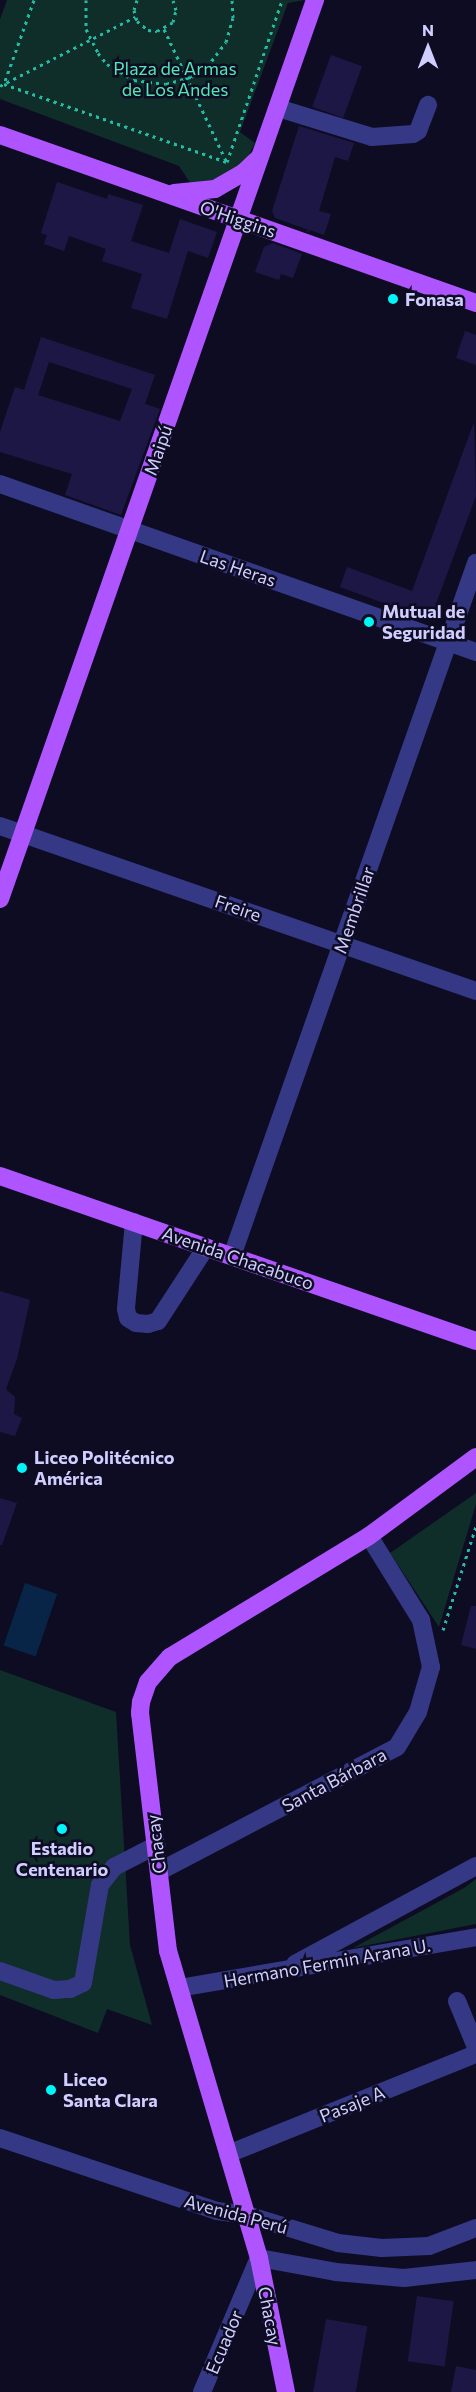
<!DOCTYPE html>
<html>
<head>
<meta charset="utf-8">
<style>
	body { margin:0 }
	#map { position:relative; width:476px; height:2392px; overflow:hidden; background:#0e0c23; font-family:Commissioner,sans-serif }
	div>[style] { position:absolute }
	.green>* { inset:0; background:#0f2d29 }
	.water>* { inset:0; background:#082446; transform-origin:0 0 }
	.building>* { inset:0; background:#1c1745; transform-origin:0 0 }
	.path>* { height:3px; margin-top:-1.5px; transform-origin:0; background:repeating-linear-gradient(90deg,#26bba4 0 3px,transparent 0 7.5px) }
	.minor>* { height:18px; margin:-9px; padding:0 9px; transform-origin:9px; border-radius:9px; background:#343885 }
	.major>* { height:18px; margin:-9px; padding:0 9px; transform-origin:9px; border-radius:9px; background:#af55ff }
	.dots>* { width:16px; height:16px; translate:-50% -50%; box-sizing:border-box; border:3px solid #0e0c23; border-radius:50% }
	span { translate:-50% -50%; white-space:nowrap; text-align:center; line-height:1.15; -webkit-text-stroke:5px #0e0c23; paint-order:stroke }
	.park-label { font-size:18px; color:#52e7b4 }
	.street-label { font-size:18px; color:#cfceff }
	.poi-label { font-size:18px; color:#cfceff; font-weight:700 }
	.left { translate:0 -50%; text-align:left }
	.north { position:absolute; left:398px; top:18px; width:60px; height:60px; -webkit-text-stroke:4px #0e0c23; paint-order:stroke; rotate:0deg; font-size:16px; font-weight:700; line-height:24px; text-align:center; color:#cfceff }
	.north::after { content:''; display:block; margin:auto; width:21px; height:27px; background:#cfceff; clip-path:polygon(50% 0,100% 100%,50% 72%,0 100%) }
</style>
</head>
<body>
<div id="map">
	<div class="green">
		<i style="clip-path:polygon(7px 0,305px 0,288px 3px,240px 132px,255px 143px,245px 163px,220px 179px,191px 184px,179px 166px,0 99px,0 19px)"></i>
		<i style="clip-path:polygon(476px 1493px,476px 1504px,439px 1627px,390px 1553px)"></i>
		<i style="clip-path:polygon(0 1670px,116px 1712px,130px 1945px,152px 2025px,107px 2009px,98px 2033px,0 1995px)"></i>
		<i style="clip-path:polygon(476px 1879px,476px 1924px,353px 1948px,464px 1888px)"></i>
	</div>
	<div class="water">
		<i style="left:25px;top:1583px;width:34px;height:66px;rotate:19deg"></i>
	</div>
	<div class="building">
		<i style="left:331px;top:55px;width:33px;height:55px;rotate:20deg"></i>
		<i style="clip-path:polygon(299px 126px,354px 143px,348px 161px,335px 157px,319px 211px,331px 214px,324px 235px,310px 230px,309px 232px,305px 231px,309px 230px,275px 218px,272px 211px)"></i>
		<i style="clip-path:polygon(57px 182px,107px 199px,108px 194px,143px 205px,131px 241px,169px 253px,180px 219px,217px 232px,208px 258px,188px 251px,167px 319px,131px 308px,142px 274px,102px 261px,106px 249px,69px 236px,64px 251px,44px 244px,47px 235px,41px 233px)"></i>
		<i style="clip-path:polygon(273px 243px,302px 254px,293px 278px,281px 274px,279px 280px,255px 272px,264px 247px)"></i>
		<i style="clip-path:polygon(465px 331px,476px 335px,476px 365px,456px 358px)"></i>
		<i style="clip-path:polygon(evenodd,41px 337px,155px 375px,145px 404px,160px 409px,121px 515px,65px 495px,72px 474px,0 452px,0 432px,15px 387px,24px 390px,41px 337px,49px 362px,132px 389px,120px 421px,38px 395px,49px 362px)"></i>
		<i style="clip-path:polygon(474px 422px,476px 496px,430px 620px,340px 587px,347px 567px,412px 591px)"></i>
		<i style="clip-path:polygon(0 1291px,30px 1300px,17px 1359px,6px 1389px,15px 1397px,14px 1414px,22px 1418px,15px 1436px,0 1432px)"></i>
		<i style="clip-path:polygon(0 1498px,17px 1503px,2px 1545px,0 1545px)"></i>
		<i style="clip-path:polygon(471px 1606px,476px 1606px,476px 1649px,461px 1645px)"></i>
		<i style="left:417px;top:2296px;width:37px;height:66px;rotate:8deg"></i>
		<i style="left:326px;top:2319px;width:42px;height:74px;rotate:10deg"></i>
		<i style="clip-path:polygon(456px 2366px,476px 2370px,476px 2392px,451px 2392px)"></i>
	</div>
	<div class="path">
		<i style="left:34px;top:0;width:89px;rotate:109.7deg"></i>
		<i style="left:4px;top:84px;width:236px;rotate:19.3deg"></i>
		<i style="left:227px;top:162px;width:171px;rotate:-71.2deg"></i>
		<i style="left:86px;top:0;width:29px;rotate:90deg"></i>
		<i style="left:86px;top:29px;width:27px;rotate:63deg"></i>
		<i style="left:98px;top:53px;width:14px;rotate:51deg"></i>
		<i style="left:107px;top:64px;width:31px;rotate:31deg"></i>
		<i style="left:134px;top:80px;width:32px;rotate:7deg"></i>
		<i style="left:166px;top:84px;width:26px;rotate:-16deg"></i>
		<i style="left:191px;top:77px;width:19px;rotate:-32deg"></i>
		<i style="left:207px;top:67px;width:31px;rotate:-53deg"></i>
		<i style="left:226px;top:42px;width:25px;rotate:-74deg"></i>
		<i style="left:233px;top:18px;width:18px;rotate:-93deg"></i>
		<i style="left:137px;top:0;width:10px;rotate:107deg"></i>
		<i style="left:134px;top:10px;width:11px;rotate:75deg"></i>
		<i style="left:137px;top:21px;width:14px;rotate:39deg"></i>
		<i style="left:148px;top:30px;width:9px;rotate:6deg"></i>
		<i style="left:157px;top:31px;width:18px;rotate:-29deg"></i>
		<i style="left:173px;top:22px;width:12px;rotate:-76deg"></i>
		<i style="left:176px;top:10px;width:10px;rotate:-107deg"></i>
		<i style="left:164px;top:29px;width:148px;rotate:64.8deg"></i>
		<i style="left:0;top:86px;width:152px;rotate:-27.1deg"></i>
		<i style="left:443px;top:1630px;width:109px;rotate:-72.4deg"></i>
	</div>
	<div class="minor">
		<i style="left:278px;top:108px;width:98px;rotate:17.1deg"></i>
		<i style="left:372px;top:137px;width:41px;rotate:-4.2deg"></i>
		<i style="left:413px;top:134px;width:6px;rotate:-31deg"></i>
		<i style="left:418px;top:131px;width:28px;rotate:-69deg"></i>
		<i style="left:0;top:484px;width:505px;rotate:19.44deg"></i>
		<i style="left:0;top:826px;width:504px;rotate:19.12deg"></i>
		<i style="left:134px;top:1222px;width:87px;rotate:95.3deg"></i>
		<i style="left:126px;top:1309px;width:9px;rotate:77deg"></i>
		<i style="left:128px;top:1318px;width:9px;rotate:32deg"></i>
		<i style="left:136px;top:1323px;width:12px;rotate:5deg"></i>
		<i style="left:148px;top:1324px;width:10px;rotate:-17deg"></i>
		<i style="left:158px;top:1321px;width:88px;rotate:-57deg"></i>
		<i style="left:232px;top:1256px;width:735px;rotate:-70.6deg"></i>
		<i style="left:160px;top:1871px;width:267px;rotate:-27.6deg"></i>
		<i style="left:397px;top:1747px;width:41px;rotate:-59deg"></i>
		<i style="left:418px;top:1712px;width:47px;rotate:-73.9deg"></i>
		<i style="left:431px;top:1667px;width:48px;rotate:-102deg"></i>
		<i style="left:421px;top:1620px;width:99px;rotate:-121.8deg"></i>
		<i style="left:295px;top:1964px;width:206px;rotate:-28.4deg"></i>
		<i style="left:0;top:1971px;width:57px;rotate:19.4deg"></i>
		<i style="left:54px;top:1990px;width:16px;rotate:-4deg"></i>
		<i style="left:70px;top:1989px;width:14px;rotate:-25deg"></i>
		<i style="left:83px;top:1983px;width:99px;rotate:-80.2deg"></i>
		<i style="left:100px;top:1885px;width:23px;rotate:-52deg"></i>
		<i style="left:114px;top:1867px;width:48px;rotate:-27.1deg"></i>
		<i style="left:179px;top:1988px;width:301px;rotate:-9.7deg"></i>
		<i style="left:457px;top:2001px;width:50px;rotate:67.6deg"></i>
		<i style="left:0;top:2138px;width:229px;rotate:18.6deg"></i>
		<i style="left:217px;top:2211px;width:30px;rotate:8deg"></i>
		<i style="left:247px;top:2215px;width:95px;rotate:17.1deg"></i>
		<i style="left:338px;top:2243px;width:44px;rotate:6.5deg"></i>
		<i style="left:382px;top:2248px;width:47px;rotate:-2.4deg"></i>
		<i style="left:429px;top:2246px;width:50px;rotate:-21deg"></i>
		<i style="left:228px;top:2154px;width:267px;rotate:-22deg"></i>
		<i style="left:202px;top:2392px;width:146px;rotate:-67deg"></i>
		<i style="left:259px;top:2258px;width:78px;rotate:10.3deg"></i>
		<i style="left:336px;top:2272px;width:68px;rotate:5deg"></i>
		<i style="left:404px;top:2278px;width:72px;rotate:-6.3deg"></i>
	</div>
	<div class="major">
		<i style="left:0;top:135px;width:505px;rotate:19.44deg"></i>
		<i style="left:174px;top:193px;width:41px;rotate:-5.6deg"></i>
		<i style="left:215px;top:189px;width:34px;rotate:-30deg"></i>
		<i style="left:244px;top:172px;width:21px;rotate:-43deg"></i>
		<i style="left:0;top:899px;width:953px;rotate:-70.69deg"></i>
		<i style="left:0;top:1176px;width:504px;rotate:19.12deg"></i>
		<i style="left:286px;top:2392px;width:137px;rotate:-101.4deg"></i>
		<i style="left:259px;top:2258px;width:320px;rotate:-106.5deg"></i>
		<i style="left:168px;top:1951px;width:240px;rotate:-96.7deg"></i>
		<i style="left:140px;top:1713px;width:11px;rotate:-85deg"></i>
		<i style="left:141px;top:1702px;width:21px;rotate:-71deg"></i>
		<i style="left:148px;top:1682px;width:33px;rotate:-49deg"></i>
		<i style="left:170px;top:1657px;width:233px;rotate:-31.3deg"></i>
		<i style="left:369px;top:1536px;width:133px;rotate:-36.4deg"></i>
	</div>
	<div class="dots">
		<i style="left:393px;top:299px;background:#00f7f9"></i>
		<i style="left:369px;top:622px;background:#00f7f9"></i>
		<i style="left:22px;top:1468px;background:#00f7f9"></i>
		<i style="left:62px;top:1829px;background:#00f7f9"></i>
		<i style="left:51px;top:2090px;background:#00f7f9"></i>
	</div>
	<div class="park-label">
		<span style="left:175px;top:79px">Plaza de Armas<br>de Los Andes</span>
	</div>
	<div class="street-label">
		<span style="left:238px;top:219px;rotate:19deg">O'Higgins</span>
		<span style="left:158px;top:450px;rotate:-71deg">Maipú</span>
		<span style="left:238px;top:568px;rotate:19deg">Las Heras</span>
		<span style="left:238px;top:908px;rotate:19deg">Freire</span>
		<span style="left:354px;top:910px;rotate:-71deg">Membrillar</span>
		<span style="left:238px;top:1258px;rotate:19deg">Avenida Chacabuco</span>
		<span style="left:334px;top:1780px;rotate:-28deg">Santa Bárbara</span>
		<span style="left:156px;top:1844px;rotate:-97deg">Chacay</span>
		<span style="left:327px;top:1963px;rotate:-10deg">Hermano Fermin Arana U.</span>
		<span style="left:352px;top:2104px;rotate:-22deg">Pasaje A</span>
		<span style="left:236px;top:2214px;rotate:15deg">Avenida Perú</span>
		<span style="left:270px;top:2316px;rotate:79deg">Chacay</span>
		<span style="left:224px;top:2342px;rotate:-67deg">Ecuador</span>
	</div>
	<div class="poi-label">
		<span class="left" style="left:405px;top:299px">Fonasa</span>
		<span class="left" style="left:382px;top:622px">Mutual de<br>Seguridad</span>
		<span class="left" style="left:34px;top:1468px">Liceo Politécnico<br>América</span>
		<span style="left:62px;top:1859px">Estadio<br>Centenario</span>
		<span class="left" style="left:63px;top:2090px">Liceo<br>Santa Clara</span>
	</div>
	<div class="north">N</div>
</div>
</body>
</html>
